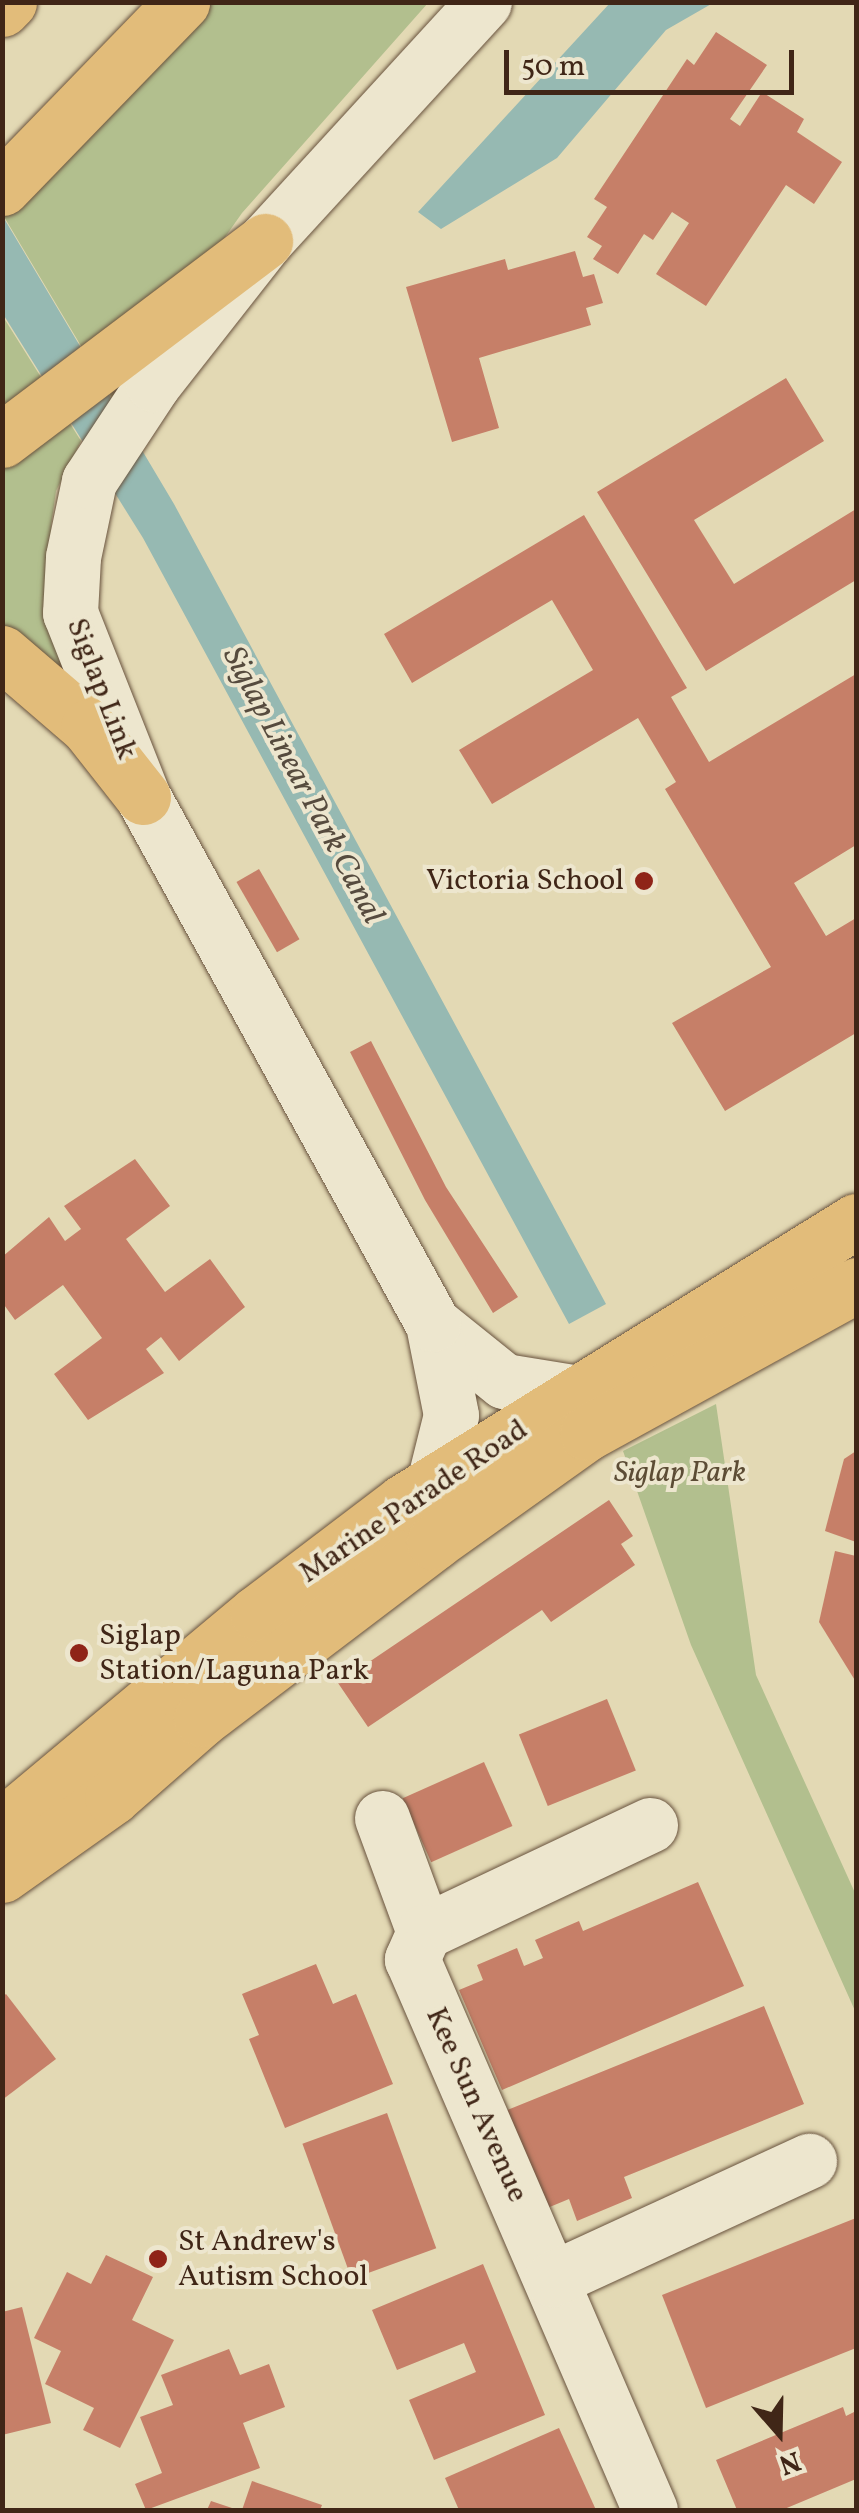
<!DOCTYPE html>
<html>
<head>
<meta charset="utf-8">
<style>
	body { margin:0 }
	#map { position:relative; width:859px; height:2513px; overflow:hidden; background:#e3d9b4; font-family:Vollkorn,serif }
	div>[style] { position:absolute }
	.green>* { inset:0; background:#b2bf8e }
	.water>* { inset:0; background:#96b9b2 }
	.building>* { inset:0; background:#c67f68; transform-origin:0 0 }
	.roads { filter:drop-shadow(0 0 2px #69533e) drop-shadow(0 0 2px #69533e) }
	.minor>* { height:55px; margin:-27.5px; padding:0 27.5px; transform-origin:27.5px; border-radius:27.5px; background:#ede6ce }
	.major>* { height:55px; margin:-27.5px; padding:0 27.5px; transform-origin:27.5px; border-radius:27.5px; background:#e2bc7a }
	.highway>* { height:55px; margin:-27.5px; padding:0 27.5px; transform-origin:27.5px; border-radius:27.5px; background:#e2bc7a }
	.dots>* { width:28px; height:28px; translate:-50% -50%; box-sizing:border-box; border:5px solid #ede6ce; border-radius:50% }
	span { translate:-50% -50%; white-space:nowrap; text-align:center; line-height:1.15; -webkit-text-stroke:8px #ede6ce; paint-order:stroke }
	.street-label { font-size:30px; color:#402617 }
	.poi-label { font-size:30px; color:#402617 }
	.right { translate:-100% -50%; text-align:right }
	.left { translate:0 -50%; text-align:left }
	.park-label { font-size:30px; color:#5c4c35; font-style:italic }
	.water-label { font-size:32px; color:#564b3e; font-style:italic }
	.frame { position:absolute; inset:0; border:5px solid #402617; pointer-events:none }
	.north { position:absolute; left:729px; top:2383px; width:100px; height:100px; -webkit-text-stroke:8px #ede6ce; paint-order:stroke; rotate:160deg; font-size:28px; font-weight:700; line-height:40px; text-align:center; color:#402617 }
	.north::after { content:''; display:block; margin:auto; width:35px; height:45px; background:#402617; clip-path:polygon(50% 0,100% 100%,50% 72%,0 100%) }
	.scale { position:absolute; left:504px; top:50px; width:290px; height:45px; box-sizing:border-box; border:5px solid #402617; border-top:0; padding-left:12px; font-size:30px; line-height:35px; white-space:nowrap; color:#402617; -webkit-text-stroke:8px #ede6ce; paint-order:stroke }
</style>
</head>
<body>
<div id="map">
	<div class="green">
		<i style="clip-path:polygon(170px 3px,428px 3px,242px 213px,112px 398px,3px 215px,2px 178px)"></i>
		<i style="clip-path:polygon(2px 315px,81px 441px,56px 491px,51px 526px,54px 571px,79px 674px,3px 676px)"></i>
		<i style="clip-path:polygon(716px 1404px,756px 1675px,856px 1895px,856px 2013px,691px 1645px,623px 1451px)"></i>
	</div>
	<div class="water">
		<i style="clip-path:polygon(610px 3px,713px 3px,666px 30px,557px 158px,441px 229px,418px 212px)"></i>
		<i style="clip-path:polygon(2px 215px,174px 504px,606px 1304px,569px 1324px,143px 538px,3px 314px)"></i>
	</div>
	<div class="building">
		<i style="clip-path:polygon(716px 32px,767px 65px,730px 119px,740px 126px,762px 92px,804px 119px,797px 132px,842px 162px,814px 204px,786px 185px,706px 306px,656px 274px,689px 223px,672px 212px,653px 240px,644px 234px,618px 274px,593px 259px,602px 246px,587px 237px,607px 207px,594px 199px,687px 59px,694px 65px)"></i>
		<i style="clip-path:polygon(575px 251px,583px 277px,594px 274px,603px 303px,586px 308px,591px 325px,479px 358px,499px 428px,452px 442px,406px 287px,505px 259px,508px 270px)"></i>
		<i style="clip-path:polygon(786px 378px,824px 441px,694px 520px,734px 584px,856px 509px,856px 580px,706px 671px,597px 492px)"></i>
		<i style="clip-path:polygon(584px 515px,687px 688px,671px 697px,709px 762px,856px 674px,856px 845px,794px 883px,826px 936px,856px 918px,856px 1033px,725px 1111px,672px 1023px,771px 967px,665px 789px,676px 782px,638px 718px,492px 804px,459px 750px,593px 670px,552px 600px,412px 683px,384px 634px)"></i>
		<i style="left:259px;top:869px;width:81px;height:26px;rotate:60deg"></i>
		<i style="clip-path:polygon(371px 1041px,446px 1187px,518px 1297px,493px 1313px,425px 1200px,350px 1052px)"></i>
		<i style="clip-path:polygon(135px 1159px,170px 1206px,126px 1239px,165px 1292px,210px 1259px,245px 1307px,179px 1361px,161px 1337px,146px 1349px,164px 1373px,88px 1420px,54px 1374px,102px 1338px,63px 1285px,15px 1320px,2px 1302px,2px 1257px,49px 1217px,65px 1241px,81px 1229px,64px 1206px)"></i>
		<i style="clip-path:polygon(856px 1451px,856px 1542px,825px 1531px,844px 1459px)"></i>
		<i style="clip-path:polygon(609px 1500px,633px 1536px,621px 1544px,635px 1565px,551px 1622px,542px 1610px,368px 1727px,338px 1683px)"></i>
		<i style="clip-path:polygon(835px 1551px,856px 1556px,856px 1682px,819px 1622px)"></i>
		<i style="left:607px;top:1699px;width:77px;height:95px;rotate:68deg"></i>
		<i style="left:484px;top:1762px;width:70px;height:89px;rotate:66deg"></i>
		<i style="clip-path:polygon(698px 1882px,744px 1986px,502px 2090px,459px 1990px,483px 1980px,477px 1965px,517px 1948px,524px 1966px,543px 1958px,535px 1940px,579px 1921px,583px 1931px)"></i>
		<i style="clip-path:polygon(316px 1964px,333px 2004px,356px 1994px,393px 2084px,285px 2128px,249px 2039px,259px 2035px,242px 1994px)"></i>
		<i style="clip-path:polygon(6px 1994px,56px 2059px,2px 2100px,2px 1997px)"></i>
		<i style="clip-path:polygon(764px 2006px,804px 2104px,624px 2177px,632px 2198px,577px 2221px,569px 2199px,540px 2211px,500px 2113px)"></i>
		<i style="left:387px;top:2113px;width:144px;height:90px;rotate:70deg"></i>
		<i style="clip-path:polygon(856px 2218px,856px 2348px,706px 2408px,662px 2295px)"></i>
		<i style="clip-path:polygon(106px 2255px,153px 2277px,132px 2320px,174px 2340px,120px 2448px,83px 2430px,94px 2408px,45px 2384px,61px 2351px,34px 2338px,67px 2272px,91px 2284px)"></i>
		<i style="clip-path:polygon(483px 2264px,545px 2415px,434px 2460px,409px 2400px,476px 2372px,464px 2343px,397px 2370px,372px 2310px)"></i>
		<i style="clip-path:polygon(22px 2307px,51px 2423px,2px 2435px,2px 2312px)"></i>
		<i style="clip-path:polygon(229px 2349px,240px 2375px,269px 2364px,285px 2407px,243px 2423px,260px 2468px,146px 2510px,135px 2484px,162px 2473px,140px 2417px,173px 2405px,161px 2375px)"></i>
		<i style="clip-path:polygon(843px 2407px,846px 2416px,856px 2411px,856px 2479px,782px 2510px,737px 2510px,716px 2460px)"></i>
		<i style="clip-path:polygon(559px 2428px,596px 2510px,459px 2510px,445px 2478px)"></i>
		<i style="clip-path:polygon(252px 2481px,322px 2505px,320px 2510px,242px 2510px)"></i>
		<i style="clip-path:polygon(211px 2501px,238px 2510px,207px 2510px)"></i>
	</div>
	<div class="roads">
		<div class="minor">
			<i style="left:433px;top:1324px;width:91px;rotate:38.8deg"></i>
			<i style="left:504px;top:1381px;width:75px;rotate:9.2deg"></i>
			<i style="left:434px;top:1483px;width:70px;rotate:-76deg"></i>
			<i style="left:451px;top:1415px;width:93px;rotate:-101.2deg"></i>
			<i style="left:433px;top:1324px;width:602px;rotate:-118.82deg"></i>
			<i style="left:143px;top:797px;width:198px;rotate:-111.6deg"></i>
			<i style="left:70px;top:613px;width:56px;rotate:-86.9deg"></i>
			<i style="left:73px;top:557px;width:78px;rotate:-78.1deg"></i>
			<i style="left:89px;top:481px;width:116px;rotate:-56.6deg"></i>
			<i style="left:153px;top:384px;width:182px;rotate:-51.9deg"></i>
			<i style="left:265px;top:241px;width:324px;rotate:-47.5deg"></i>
			<i style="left:382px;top:1818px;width:121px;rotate:69.8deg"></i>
			<i style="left:650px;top:1825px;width:250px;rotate:154.7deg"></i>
			<i style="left:424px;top:1932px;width:30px;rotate:114deg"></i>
			<i style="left:412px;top:1959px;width:600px;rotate:66.64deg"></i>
			<i style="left:552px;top:2279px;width:283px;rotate:-24.7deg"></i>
		</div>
		<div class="major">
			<i style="left:2px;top:1826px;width:332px;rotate:-39.9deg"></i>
			<i style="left:257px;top:1613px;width:183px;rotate:-37.2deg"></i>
			<i style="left:403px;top:1502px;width:533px;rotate:-31.81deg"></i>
			<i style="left:2px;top:1875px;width:135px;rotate:-35.3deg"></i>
			<i style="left:112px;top:1797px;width:118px;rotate:-41.2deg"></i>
			<i style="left:201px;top:1719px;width:293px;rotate:-37.2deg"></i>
			<i style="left:434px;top:1542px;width:188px;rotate:-35.5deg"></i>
			<i style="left:587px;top:1433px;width:307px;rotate:-28.8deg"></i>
		</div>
		<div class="highway">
			<i style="left:2px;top:9px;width:10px;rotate:-45deg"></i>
			<i style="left:2px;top:188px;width:259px;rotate:-45.9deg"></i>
			<i style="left:2px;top:440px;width:330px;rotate:-37.1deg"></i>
			<i style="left:2px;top:653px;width:113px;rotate:40.7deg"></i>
			<i style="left:88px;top:727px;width:89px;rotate:51.8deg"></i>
		</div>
	</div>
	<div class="dots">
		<i style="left:644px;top:881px;background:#8f2418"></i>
		<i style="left:79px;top:1653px;background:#8f2418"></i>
		<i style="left:158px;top:2259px;background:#8f2418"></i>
	</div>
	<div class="street-label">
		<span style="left:101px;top:689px;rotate:69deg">Siglap Link</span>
		<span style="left:414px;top:1502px;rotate:-34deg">Marine Parade Road</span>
		<span style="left:476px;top:2105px;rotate:66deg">Kee Sun Avenue</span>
	</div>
	<div class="poi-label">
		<span class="right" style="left:624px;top:881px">Victoria School</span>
		<span class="left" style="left:99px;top:1653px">Siglap<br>Station/Laguna Park</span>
		<span class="left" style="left:178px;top:2259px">St Andrew's<br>Autism School</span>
	</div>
	<div class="park-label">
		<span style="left:680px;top:1473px">Siglap Park</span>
	</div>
	<div class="water-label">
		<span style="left:302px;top:786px;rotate:62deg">Siglap Linear Park Canal</span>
	</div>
	<div class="frame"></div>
	<div class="north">N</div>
	<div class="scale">50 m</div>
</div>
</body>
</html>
